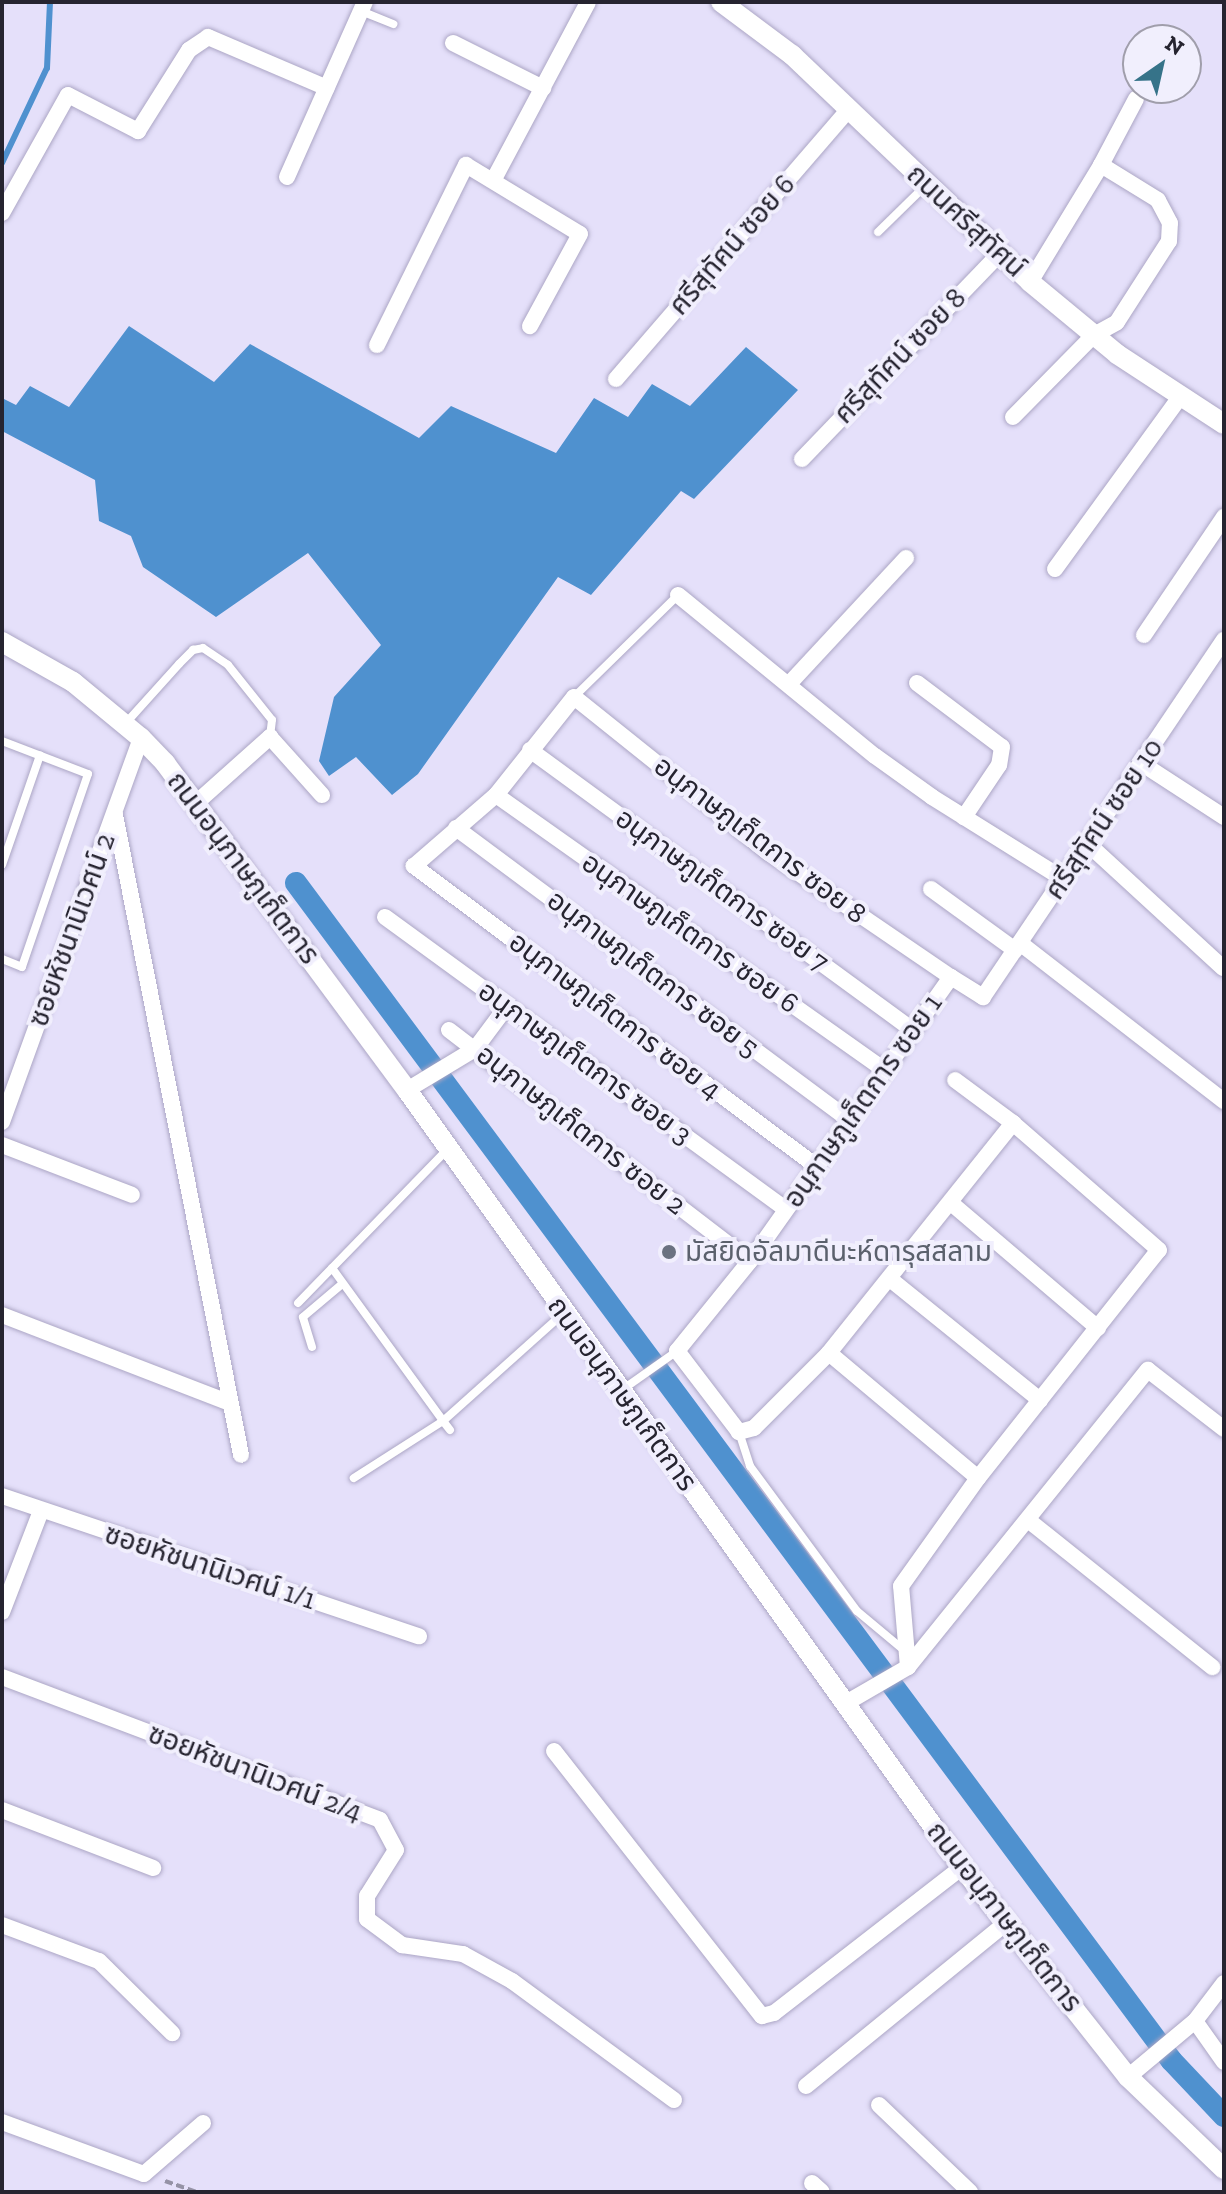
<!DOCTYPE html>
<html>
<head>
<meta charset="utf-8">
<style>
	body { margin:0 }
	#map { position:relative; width:1226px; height:2194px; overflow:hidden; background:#e5e0fa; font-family:"Zilla Slab","Noto Sans Thai",serif }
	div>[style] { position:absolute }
	.water>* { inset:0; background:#4f91cf }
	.stream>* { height:6px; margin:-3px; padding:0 3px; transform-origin:3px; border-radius:3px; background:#4f91cf }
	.canal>* { height:22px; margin:-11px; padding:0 11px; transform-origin:11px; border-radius:11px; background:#4f91cf }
	.path>* { height:4px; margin-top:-2px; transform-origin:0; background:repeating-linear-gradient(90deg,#9592a6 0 8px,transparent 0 12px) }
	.roads { filter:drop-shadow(0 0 2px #aca6c5) drop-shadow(0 0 2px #aca6c5) }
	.service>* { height:8px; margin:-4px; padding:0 4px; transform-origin:4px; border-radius:4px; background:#fff }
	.minor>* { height:16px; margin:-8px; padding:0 8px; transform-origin:8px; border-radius:8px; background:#fff }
	.tertiary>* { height:20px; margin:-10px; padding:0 10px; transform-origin:10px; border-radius:10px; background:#fff }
	.dots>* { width:22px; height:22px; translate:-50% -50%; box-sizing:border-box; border:4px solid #f1effd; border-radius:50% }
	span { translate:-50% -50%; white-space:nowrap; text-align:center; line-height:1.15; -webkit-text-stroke:8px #f1effd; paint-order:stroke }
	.street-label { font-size:28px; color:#262430 }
	.worship-label { font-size:28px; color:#5b616d }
	.left { translate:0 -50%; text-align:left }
	.frame { position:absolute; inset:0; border:4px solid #262430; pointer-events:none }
	.north { position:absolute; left:1122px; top:24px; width:80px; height:80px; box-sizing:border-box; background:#f1effd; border:2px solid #a09eab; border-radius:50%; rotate:34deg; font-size:22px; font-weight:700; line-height:32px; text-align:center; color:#262430 }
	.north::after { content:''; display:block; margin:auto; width:28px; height:36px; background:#367389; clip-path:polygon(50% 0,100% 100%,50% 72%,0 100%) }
</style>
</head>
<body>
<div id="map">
	<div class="water">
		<i style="clip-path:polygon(129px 326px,214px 382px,250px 344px,419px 438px,451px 406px,556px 453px,594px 398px,628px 417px,652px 384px,690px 406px,746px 347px,798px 390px,694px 499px,681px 491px,591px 595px,558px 577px,418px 774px,392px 795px,356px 757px,329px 776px,319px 761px,334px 697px,381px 645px,308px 553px,216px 617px,143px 567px,131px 536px,99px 521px,95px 480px,2px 431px,2px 398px,16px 405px,30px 386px,69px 407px)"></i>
	</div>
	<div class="stream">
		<i style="left:2px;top:163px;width:105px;rotate:-64.7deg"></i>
		<i style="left:47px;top:68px;width:66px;rotate:-87.4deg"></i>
	</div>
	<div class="canal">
		<i style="left:296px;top:883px;width:1467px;rotate:53.37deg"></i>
		<i style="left:1171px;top:2060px;width:77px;rotate:46.6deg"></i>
	</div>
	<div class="path">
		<i style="left:165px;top:2181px;width:34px;rotate:19deg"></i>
	</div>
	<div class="roads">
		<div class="service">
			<i style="left:361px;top:11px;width:35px;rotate:22deg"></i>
			<i style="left:878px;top:232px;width:67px;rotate:-44.4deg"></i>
			<i style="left:574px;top:697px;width:146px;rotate:-44.4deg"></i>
			<i style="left:125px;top:724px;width:81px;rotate:-48deg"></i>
			<i style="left:179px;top:664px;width:20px;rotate:-45deg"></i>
			<i style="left:193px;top:650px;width:10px;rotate:-11deg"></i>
			<i style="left:203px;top:648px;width:30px;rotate:34deg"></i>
			<i style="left:228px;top:665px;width:70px;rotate:51.3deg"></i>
			<i style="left:272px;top:720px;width:17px;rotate:97deg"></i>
			<i style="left:2px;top:741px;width:92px;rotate:21deg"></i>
			<i style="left:88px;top:774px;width:204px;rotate:108.9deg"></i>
			<i style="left:22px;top:967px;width:22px;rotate:-158deg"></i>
			<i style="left:2px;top:865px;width:116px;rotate:-70.9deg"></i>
			<i style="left:332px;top:1268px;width:189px;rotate:54deg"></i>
			<i style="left:443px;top:1421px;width:106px;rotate:147.4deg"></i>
			<i style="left:298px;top:1303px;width:215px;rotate:-45.8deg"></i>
			<i style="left:312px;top:1347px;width:31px;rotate:-107deg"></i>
			<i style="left:303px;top:1317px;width:51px;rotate:-40.2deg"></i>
			<i style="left:622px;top:1390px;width:67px;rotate:-35.3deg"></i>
			<i style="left:450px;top:1430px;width:11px;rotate:-128deg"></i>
			<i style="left:443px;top:1421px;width:162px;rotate:-41.8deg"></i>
			<i style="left:739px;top:1432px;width:36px;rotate:72deg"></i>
			<i style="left:750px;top:1466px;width:180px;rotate:53.6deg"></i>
			<i style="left:857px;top:1611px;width:64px;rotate:39.9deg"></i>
		</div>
		<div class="minor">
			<i style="left:453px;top:43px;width:101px;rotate:26.6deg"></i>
			<i style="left:287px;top:177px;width:192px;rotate:-66deg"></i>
			<i style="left:494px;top:179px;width:200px;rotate:-62deg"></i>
			<i style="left:2px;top:213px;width:135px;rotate:-60.8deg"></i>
			<i style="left:68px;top:95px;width:79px;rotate:27.2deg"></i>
			<i style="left:138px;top:131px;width:96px;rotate:-57.8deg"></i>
			<i style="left:189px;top:50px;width:23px;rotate:-34deg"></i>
			<i style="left:208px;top:37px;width:129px;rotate:23.2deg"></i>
			<i style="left:1030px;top:282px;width:137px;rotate:-58.7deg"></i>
			<i style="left:1101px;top:165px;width:75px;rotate:-62.1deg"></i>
			<i style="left:377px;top:345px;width:201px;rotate:-63.7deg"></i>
			<i style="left:466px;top:165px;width:133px;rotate:31.2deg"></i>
			<i style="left:580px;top:234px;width:105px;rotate:118.5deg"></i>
			<i style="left:616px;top:379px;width:355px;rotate:-49.2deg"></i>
			<i style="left:1013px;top:417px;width:115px;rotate:-45.4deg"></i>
			<i style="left:1094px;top:335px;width:26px;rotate:-29deg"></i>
			<i style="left:1117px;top:322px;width:96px;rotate:-57.3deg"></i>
			<i style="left:1169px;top:241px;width:18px;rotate:-87deg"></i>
			<i style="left:1170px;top:223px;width:26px;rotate:-118deg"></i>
			<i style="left:1158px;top:200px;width:67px;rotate:-148.4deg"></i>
			<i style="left:802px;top:459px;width:284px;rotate:-46.1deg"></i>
			<i style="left:1055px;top:569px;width:213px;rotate:-54deg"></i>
			<i style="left:678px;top:595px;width:254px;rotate:39.3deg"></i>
			<i style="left:875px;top:756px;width:70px;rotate:35.7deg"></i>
			<i style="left:932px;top:797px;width:155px;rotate:32deg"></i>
			<i style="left:1144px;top:635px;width:143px;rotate:-55.9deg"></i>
			<i style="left:917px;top:683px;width:106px;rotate:37deg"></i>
			<i style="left:1002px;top:747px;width:18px;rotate:99deg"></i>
			<i style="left:999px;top:765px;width:63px;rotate:123.9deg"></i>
			<i style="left:789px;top:684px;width:172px;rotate:-47.1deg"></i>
			<i style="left:530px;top:750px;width:474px;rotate:36.2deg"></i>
			<i style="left:1141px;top:763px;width:99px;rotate:33deg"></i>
			<i style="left:496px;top:795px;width:476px;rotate:35.3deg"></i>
			<i style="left:195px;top:804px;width:101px;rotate:-41.8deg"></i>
			<i style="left:270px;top:737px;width:78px;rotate:48.1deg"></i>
			<i style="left:115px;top:815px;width:652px;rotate:78.86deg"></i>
			<i style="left:456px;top:828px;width:490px;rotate:36.6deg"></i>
			<i style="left:1087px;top:843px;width:185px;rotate:42.6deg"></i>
			<i style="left:931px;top:889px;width:104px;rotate:36deg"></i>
			<i style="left:385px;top:917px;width:495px;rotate:36.1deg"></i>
			<i style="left:1020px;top:943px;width:258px;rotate:37.8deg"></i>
			<i style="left:449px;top:1030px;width:379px;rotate:37.5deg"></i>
			<i style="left:407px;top:1090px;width:79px;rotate:-31.1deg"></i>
			<i style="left:475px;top:1049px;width:54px;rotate:-53.3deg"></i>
			<i style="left:2px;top:1122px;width:408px;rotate:-70.1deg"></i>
			<i style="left:1013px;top:1123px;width:295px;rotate:128.7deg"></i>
			<i style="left:829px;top:1353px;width:106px;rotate:135deg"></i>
			<i style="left:754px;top:1428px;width:16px;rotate:165deg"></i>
			<i style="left:739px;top:1432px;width:102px;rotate:-127.4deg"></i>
			<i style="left:677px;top:1351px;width:116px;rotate:-51deg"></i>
			<i style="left:750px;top:1261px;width:348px;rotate:-54.7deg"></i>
			<i style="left:951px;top:977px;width:38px;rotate:32deg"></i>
			<i style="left:983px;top:997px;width:431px;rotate:-56deg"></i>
			<i style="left:2px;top:1145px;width:139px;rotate:21deg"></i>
			<i style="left:816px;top:1166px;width:502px;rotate:-143.27deg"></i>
			<i style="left:414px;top:866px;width:108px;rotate:-40.9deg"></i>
			<i style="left:496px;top:795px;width:125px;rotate:-51.5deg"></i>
			<i style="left:574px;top:697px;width:250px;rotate:38.7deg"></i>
			<i style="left:769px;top:853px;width:220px;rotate:34.3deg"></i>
			<i style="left:951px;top:1203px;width:193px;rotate:40.4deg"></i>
			<i style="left:890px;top:1279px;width:193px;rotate:38.9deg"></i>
			<i style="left:2px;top:1315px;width:242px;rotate:21.1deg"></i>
			<i style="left:829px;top:1353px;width:194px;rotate:40deg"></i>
			<i style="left:2px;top:1496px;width:440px;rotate:18.6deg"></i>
			<i style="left:1028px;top:1520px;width:236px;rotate:38.6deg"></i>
			<i style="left:2px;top:1612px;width:108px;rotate:-68.9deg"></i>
			<i style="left:908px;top:1667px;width:81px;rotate:-94.9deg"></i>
			<i style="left:901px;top:1586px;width:133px;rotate:-54.5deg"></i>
			<i style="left:978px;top:1478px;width:291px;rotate:-51.6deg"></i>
			<i style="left:1159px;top:1250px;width:194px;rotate:-139deg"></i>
			<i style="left:1013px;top:1123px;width:72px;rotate:-143.4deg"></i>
			<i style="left:2px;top:1677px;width:404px;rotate:20.7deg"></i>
			<i style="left:380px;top:1820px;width:34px;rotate:62deg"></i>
			<i style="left:396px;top:1850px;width:54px;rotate:122.2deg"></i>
			<i style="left:367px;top:1896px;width:23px;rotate:90deg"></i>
			<i style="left:367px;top:1919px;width:44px;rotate:36.6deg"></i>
			<i style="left:402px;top:1945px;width:62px;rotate:8.4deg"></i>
			<i style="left:463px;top:1954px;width:56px;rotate:28.9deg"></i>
			<i style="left:512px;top:1981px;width:201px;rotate:36.3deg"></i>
			<i style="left:846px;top:1703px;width:72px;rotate:-30.1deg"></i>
			<i style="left:908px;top:1667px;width:382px;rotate:-51.1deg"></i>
			<i style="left:1148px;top:1370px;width:96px;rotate:37.8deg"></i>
			<i style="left:554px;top:1751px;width:337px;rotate:51.9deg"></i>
			<i style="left:762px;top:2016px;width:12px;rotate:-14deg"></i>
			<i style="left:774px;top:2013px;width:238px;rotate:-37.8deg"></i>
			<i style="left:2px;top:1810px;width:162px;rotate:21deg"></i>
			<i style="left:2px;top:1925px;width:103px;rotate:20.4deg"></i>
			<i style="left:99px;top:1961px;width:103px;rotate:44.6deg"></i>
			<i style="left:1195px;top:2021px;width:50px;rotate:54.7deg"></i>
			<i style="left:1128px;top:2077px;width:87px;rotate:-39.9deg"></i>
			<i style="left:1195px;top:2021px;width:48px;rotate:-52.7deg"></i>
			<i style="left:806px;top:2086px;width:258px;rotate:-39.2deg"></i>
			<i style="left:879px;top:2105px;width:126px;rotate:43.7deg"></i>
			<i style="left:2px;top:2122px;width:151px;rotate:20.1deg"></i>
			<i style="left:144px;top:2174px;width:78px;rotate:-40.8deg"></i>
			<i style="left:812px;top:2183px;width:13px;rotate:42deg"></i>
		</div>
		<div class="tertiary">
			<i style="left:721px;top:2px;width:89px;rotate:36.7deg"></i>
			<i style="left:792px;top:55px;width:329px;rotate:43.6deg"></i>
			<i style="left:1030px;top:282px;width:113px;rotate:39.6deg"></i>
			<i style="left:1117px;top:354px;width:128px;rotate:33.2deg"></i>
			<i style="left:2px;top:642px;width:81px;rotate:29.4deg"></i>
			<i style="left:73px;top:682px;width:88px;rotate:39.5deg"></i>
			<i style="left:141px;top:738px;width:35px;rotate:46deg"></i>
			<i style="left:165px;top:763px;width:407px;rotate:53.5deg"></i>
			<i style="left:407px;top:1090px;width:955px;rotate:54.46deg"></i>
			<i style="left:962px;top:1867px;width:268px;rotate:51.7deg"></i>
			<i style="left:1128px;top:2077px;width:133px;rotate:43.8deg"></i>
		</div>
	</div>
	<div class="dots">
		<i style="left:669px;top:1252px;background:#6b7280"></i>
	</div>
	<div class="street-label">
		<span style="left:966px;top:221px;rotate:43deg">ถนนศรีสุทัศน์</span>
		<span style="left:732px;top:245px;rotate:-49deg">ศรีสุทัศน์ ซอย 6</span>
		<span style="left:900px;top:356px;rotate:-46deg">ศรีสุทัศน์ ซอย 8</span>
		<span style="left:1104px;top:819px;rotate:-56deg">ศรีสุทัศน์ ซอย 10</span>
		<span style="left:760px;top:840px;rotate:37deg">อนุภาษภูเก็ตการ ซอย 8</span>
		<span style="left:243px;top:868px;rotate:53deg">ถนนอนุภาษภูเก็ตการ</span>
		<span style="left:722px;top:890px;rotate:36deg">อนุภาษภูเก็ตการ ซอย 7</span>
		<span style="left:72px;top:930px;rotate:-70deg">ซอยหัชนานิเวศน์ 2</span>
		<span style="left:690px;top:933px;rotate:35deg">อนุภาษภูเก็ตการ ซอย 6</span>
		<span style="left:653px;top:974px;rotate:37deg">อนุภาษภูเก็ตการ ซอย 5</span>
		<span style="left:615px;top:1016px;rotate:37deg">อนุภาษภูเก็ตการ ซอย 4</span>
		<span style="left:585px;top:1063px;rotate:36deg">อนุภาษภูเก็ตการ ซอย 3</span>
		<span style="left:863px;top:1101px;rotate:-55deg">อนุภาษภูเก็ตการ ซอย 1</span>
		<span style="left:581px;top:1130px;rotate:38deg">อนุภาษภูเก็ตการ ซอย 2</span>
		<span style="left:622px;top:1394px;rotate:54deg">ถนนอนุภาษภูเก็ตการ</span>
		<span style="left:210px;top:1567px;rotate:18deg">ซอยหัชนานิเวศน์ 1/1</span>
		<span style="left:255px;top:1773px;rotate:21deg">ซอยหัชนานิเวศน์ 2/4</span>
		<span style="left:1004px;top:1917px;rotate:52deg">ถนนอนุภาษภูเก็ตการ</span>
	</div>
	<div class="worship-label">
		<span class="left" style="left:685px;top:1252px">มัสยิดอัลมาดีนะห์ดารุสสลาม</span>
	</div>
	<div class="frame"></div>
	<div class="north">N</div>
</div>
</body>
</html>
